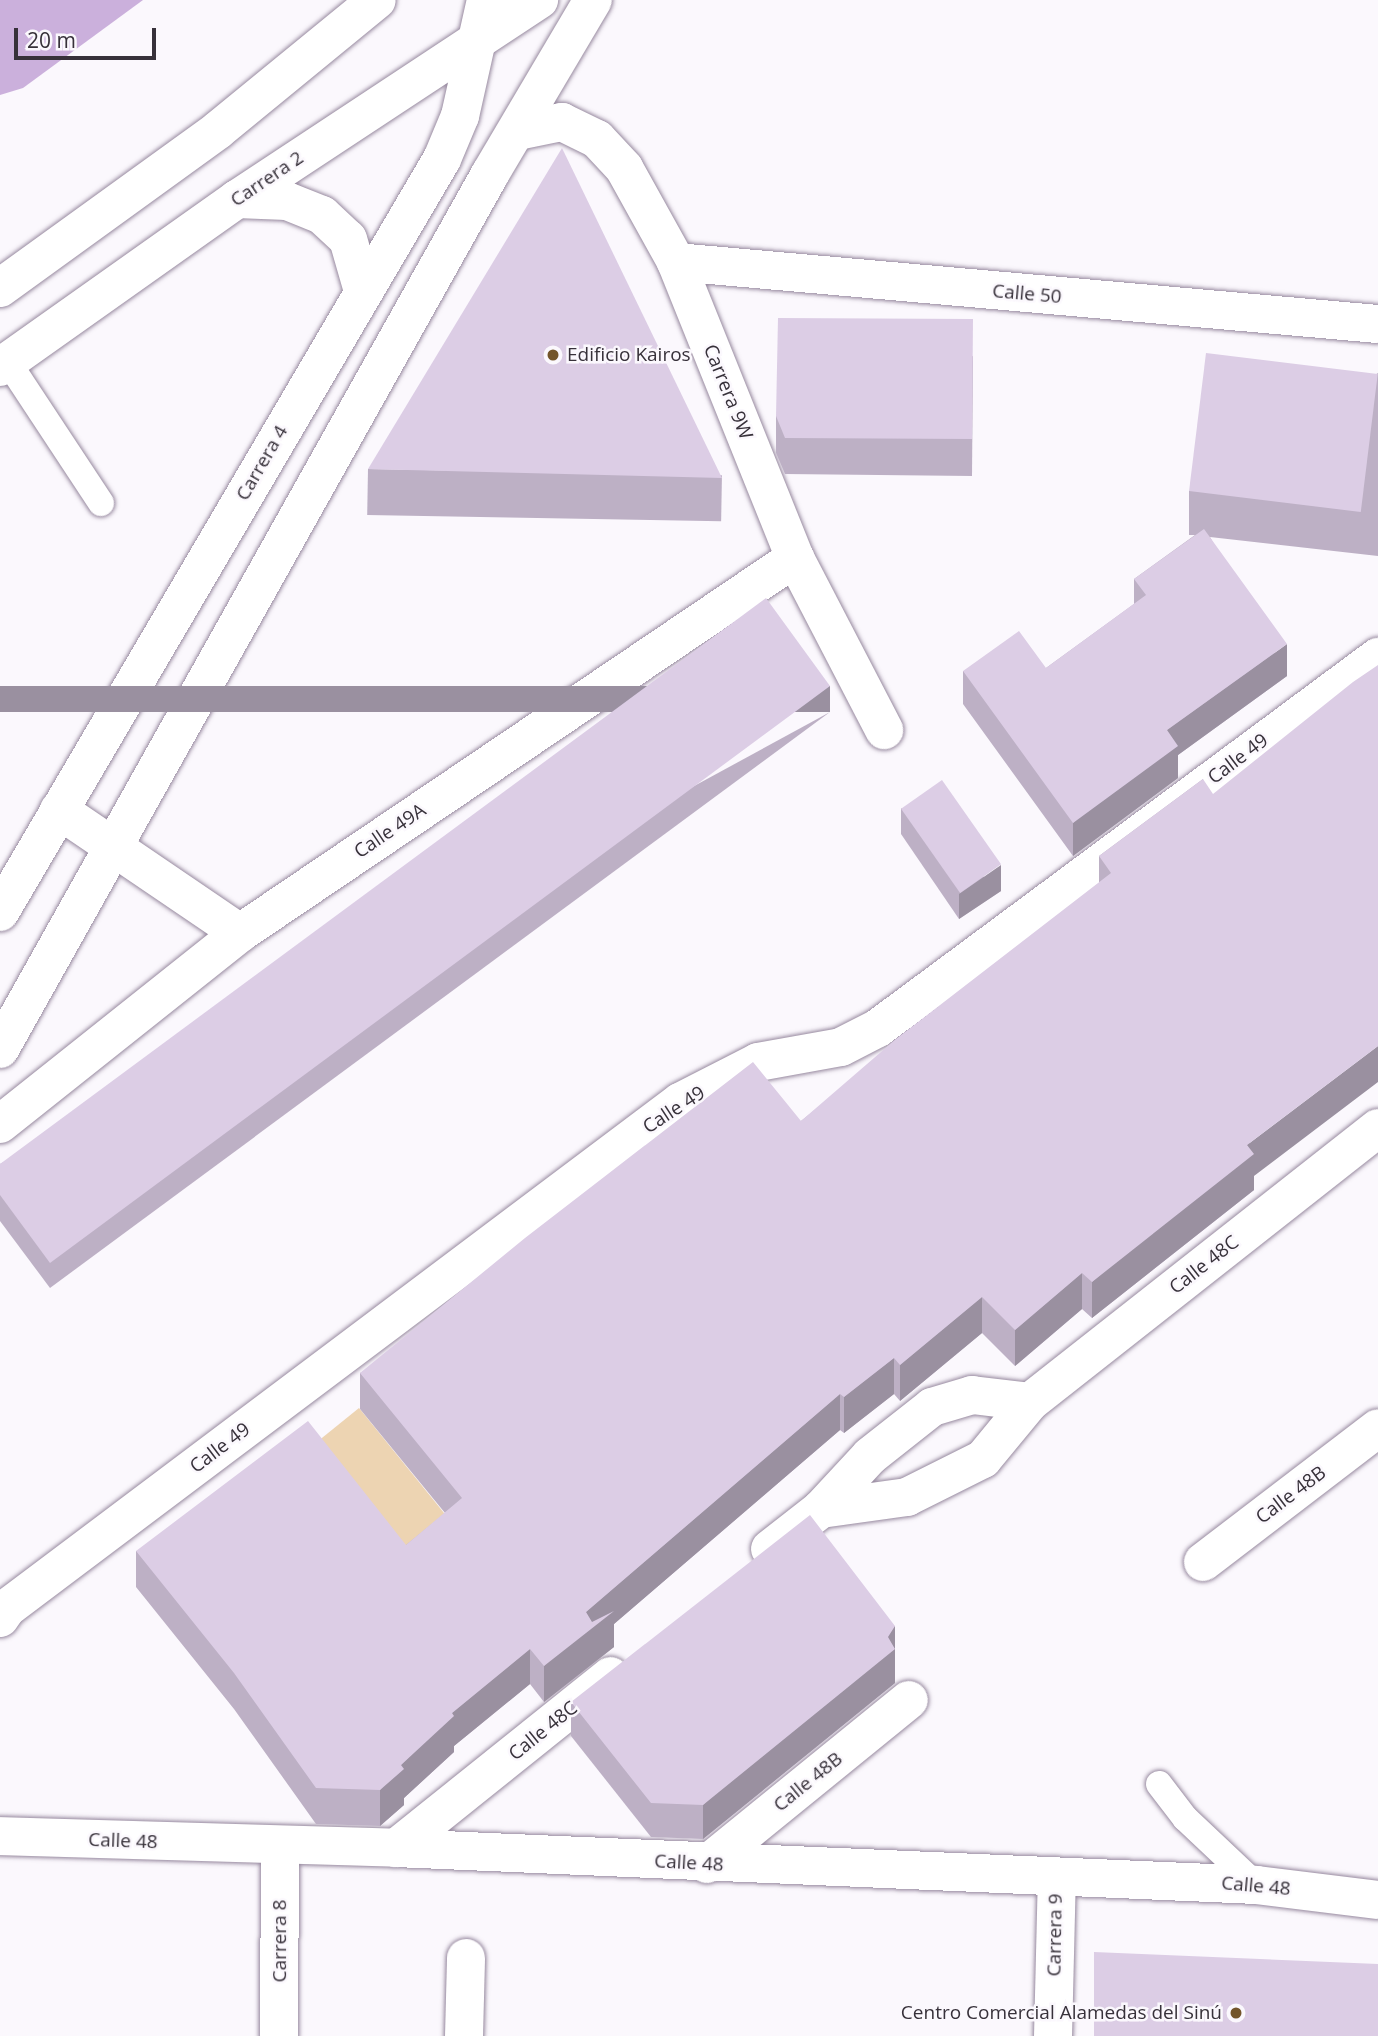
<!DOCTYPE html>
<html>
<head>
<meta charset="utf-8">
<style>
	body { margin:0 }
	#map { position:relative; width:1378px; height:2036px; overflow:hidden; background:#fbf8fd; font-family:"Open Sans",sans-serif }
	div>[style] { position:absolute }
	.green>* { inset:0; background:#edd4b2; transform-origin:0 0 }
	.water>* { inset:0; background:#cbb0dc }
	.roads { filter:drop-shadow(0 0 2px #97899f) drop-shadow(0 0 2px #97899f) }
	.lane>* { height:26px; margin:-13px; padding:0 13px; transform-origin:13px; border-radius:13px; background:#fff }
	.street>* { height:38px; margin:-19px; padding:0 19px; transform-origin:19px; border-radius:19px; background:#fff }
	.secondary>* { height:38px; margin:-19px; padding:0 19px; transform-origin:19px; border-radius:19px; background:#fff }
	.wall>* { inset:0; background:#bdb0c5; transform-origin:0 0 }
	.shaded-wall>* { inset:0; background:#9a90a0; transform-origin:0 0 }
	.building>* { inset:0; background:#dccde5; transform-origin:0 0 }
	.dots>* { width:19px; height:19px; translate:-50% -50%; box-sizing:border-box; border:4px solid #fbf8fd; border-radius:50% }
	span { translate:-50% -50%; white-space:nowrap; text-align:center; line-height:1.15; -webkit-text-stroke:5px #fbf8fd; paint-order:stroke }
	.street-label { font-size:19px; color:#37313a }
	.poi-label { font-size:19px; color:#37313a }
	.left { translate:0 -50%; text-align:left }
	.right { translate:-100% -50%; text-align:right }
	.scale { position:absolute; left:14px; top:28px; width:142px; height:32px; box-sizing:border-box; border:4px solid #37313a; border-top:0; padding-left:9px; font-size:21px; line-height:24px; white-space:nowrap; color:#37313a; -webkit-text-stroke:5px #fbf8fd; paint-order:stroke }
</style>
</head>
<body>
<div id="map">
	<div class="green">
		<i style="left:359px;top:1408px;width:162px;height:70px;rotate:51deg"></i>
	</div>
	<div class="water">
		<i style="clip-path:polygon(0 0,143px 0,23px 88px,0 95px)"></i>
	</div>
	<div class="roads">
		<div class="lane">
			<i style="left:8px;top:362px;width:169px;rotate:56.6deg"></i>
			<i style="left:1159px;top:1784px;width:43px;rotate:52.6deg"></i>
			<i style="left:1185px;top:1818px;width:98px;rotate:43.3deg"></i>
		</div>
		<div class="street">
			<i style="left:517px;top:131px;width:46px;rotate:-11.3deg"></i>
			<i style="left:562px;top:122px;width:39px;rotate:26deg"></i>
			<i style="left:597px;top:139px;width:40px;rotate:47deg"></i>
			<i style="left:624px;top:168px;width:107px;rotate:61deg"></i>
			<i style="left:676px;top:262px;width:319px;rotate:68.1deg"></i>
			<i style="left:795px;top:558px;width:194px;rotate:62.6deg"></i>
			<i style="left:676px;top:262px;width:705px;rotate:5.05deg"></i>
			<i style="left:59px;top:810px;width:219px;rotate:34.2deg"></i>
			<i style="left:0;top:1124px;width:307px;rotate:-38.5deg"></i>
			<i style="left:240px;top:933px;width:670px;rotate:-34.05deg"></i>
			<i style="left:821px;top:1509px;width:87px;rotate:-7.9deg"></i>
			<i style="left:907px;top:1497px;width:85px;rotate:-26.6deg"></i>
			<i style="left:983px;top:1459px;width:74px;rotate:-50.5deg"></i>
			<i style="left:1030px;top:1402px;width:443px;rotate:-38.2deg"></i>
			<i style="left:770px;top:1549px;width:65px;rotate:-38.1deg"></i>
			<i style="left:821px;top:1509px;width:72px;rotate:-47.2deg"></i>
			<i style="left:870px;top:1456px;width:79px;rotate:-38.3deg"></i>
			<i style="left:932px;top:1407px;width:42px;rotate:-16.7deg"></i>
			<i style="left:972px;top:1395px;width:58px;rotate:6.9deg"></i>
			<i style="left:1203px;top:1562px;width:220px;rotate:-37.4deg"></i>
			<i style="left:0;top:1618px;width:12px;rotate:-55deg"></i>
			<i style="left:7px;top:1608px;width:842px;rotate:-36.94deg"></i>
			<i style="left:680px;top:1102px;width:88px;rotate:-27.1deg"></i>
			<i style="left:758px;top:1062px;width:84px;rotate:-10.2deg"></i>
			<i style="left:841px;top:1047px;width:42px;rotate:-27.2deg"></i>
			<i style="left:878px;top:1028px;width:623px;rotate:-36.58deg"></i>
			<i style="left:0;top:1836px;width:396px;rotate:1.7deg"></i>
			<i style="left:396px;top:1848px;width:861px;rotate:2.46deg"></i>
			<i style="left:1256px;top:1885px;width:123px;rotate:7deg"></i>
			<i style="left:396px;top:1848px;width:275px;rotate:-38.7deg"></i>
			<i style="left:707px;top:1864px;width:260px;rotate:-39.1deg"></i>
			<i style="left:279px;top:2036px;width:190px;rotate:-89.7deg"></i>
			<i style="left:464px;top:2036px;width:78px;rotate:-88.5deg"></i>
			<i style="left:1053px;top:2036px;width:159px;rotate:-88.6deg"></i>
		</div>
		<div class="secondary">
			<i style="left:237px;top:199px;width:50px;rotate:2.3deg"></i>
			<i style="left:287px;top:201px;width:38px;rotate:22deg"></i>
			<i style="left:322px;top:215px;width:35px;rotate:43deg"></i>
			<i style="left:348px;top:239px;width:54px;rotate:73.9deg"></i>
			<i style="left:0;top:288px;width:269px;rotate:-35.9deg"></i>
			<i style="left:218px;top:130px;width:205px;rotate:-39.3deg"></i>
			<i style="left:0;top:367px;width:291px;rotate:-35.3deg"></i>
			<i style="left:237px;top:199px;width:362px;rotate:-33.4deg"></i>
			<i style="left:0;top:912px;width:873px;rotate:-59.59deg"></i>
			<i style="left:442px;top:159px;width:47px;rotate:-67.3deg"></i>
			<i style="left:460px;top:116px;width:119px;rotate:-77.4deg"></i>
			<i style="left:0;top:1049px;width:1003px;rotate:-60.75deg"></i>
			<i style="left:490px;top:174px;width:202px;rotate:-59.4deg"></i>
		</div>
	</div>
	<div class="wall">
		<i style="clip-path:polygon(973px 356px,972px 476px,785px 474px,776px 453px,776px 416px)"></i>
		<i style="clip-path:polygon(1378px 373px,1378px 556px,1210px 537px,1287px 676px,1178px 755px,1178px 778px,1073px 856px,963px 704px,963px 671px,1046px 668px,1134px 604px,1134px 579px,1195px 535px,1189px 535px,1189px 491px)"></i>
		<i style="left:368px;top:469px;width:354px;height:46px;rotate:1deg"></i>
		<i style="clip-path:polygon(830px 712px,50px 1288px,0 1221px,0 1164px)"></i>
		<i style="clip-path:polygon(1203px 779px,1254px 1176px,1254px 1190px,1092px 1318px,1082px 1309px,1015px 1366px,982px 1333px,900px 1401px,894px 1394px,844px 1433px,840px 1430px,614px 1624px,614px 1647px,544px 1702px,530px 1684px,454px 1746px,454px 1752px,404px 1798px,404px 1805px,380px 1826px,316px 1824px,234px 1709px,136px 1587px,136px 1551px,406px 1545px,445px 1513px,360px 1409px,360px 1373px,801px 1121px,1099px 883px,1099px 856px)"></i>
		<i style="clip-path:polygon(901px 808px,1001px 891px,959px 919px,901px 834px)"></i>
		<i style="clip-path:polygon(895px 1626px,895px 1683px,703px 1839px,651px 1837px,571px 1736px,571px 1702px)"></i>
	</div>
	<div class="shaded-wall">
		<i style="clip-path:polygon(1287px 644px,1287px 676px,1178px 755px,1178px 778px,1073px 856px,1073px 823px,1167px 730px)"></i>
		<i style="left:830px;top:686px;width:26px;height:970px;rotate:90deg"></i>
		<i style="clip-path:polygon(1001px 865px,1001px 891px,959px 919px,959px 894px)"></i>
		<i style="clip-path:polygon(1378px 1046px,1378px 1082px,1254px 1176px,1254px 1190px,1092px 1318px,1092px 1282px,1247px 1145px)"></i>
		<i style="clip-path:polygon(1082px 1273px,1082px 1309px,1015px 1366px,1015px 1330px)"></i>
		<i style="clip-path:polygon(982px 1297px,982px 1333px,900px 1401px,900px 1365px)"></i>
		<i style="clip-path:polygon(894px 1358px,894px 1394px,844px 1433px,844px 1397px)"></i>
		<i style="clip-path:polygon(840px 1394px,840px 1430px,614px 1624px,614px 1647px,544px 1702px,544px 1666px,586px 1612px)"></i>
		<i style="clip-path:polygon(895px 1626px,895px 1683px,703px 1839px,703px 1805px)"></i>
		<i style="clip-path:polygon(530px 1649px,530px 1684px,454px 1746px,454px 1752px,404px 1798px,404px 1805px,380px 1826px,380px 1790px,401px 1765px,452px 1713px)"></i>
	</div>
	<div class="building">
		<i style="clip-path:polygon(562px 148px,722px 478px,368px 469px)"></i>
		<i style="clip-path:polygon(778px 318px,973px 319px,972px 439px,785px 438px,776px 416px)"></i>
		<i style="left:1206px;top:353px;width:173px;height:139px;rotate:7deg"></i>
		<i style="clip-path:polygon(1204px 529px,1287px 644px,1167px 730px,1178px 746px,1073px 823px,963px 671px,1019px 631px,1046px 668px,1146px 595px,1134px 579px)"></i>
		<i style="clip-path:polygon(766px 598px,830px 686px,50px 1263px,0 1195px,0 1164px)"></i>
		<i style="clip-path:polygon(1378px 665px,1378px 1046px,1247px 1145px,1254px 1154px,1092px 1282px,1082px 1273px,1015px 1330px,982px 1297px,900px 1365px,894px 1358px,844px 1397px,840px 1394px,586px 1612px,592px 1622px,614px 1611px,544px 1666px,530px 1649px,452px 1713px,454px 1716px,401px 1765px,404px 1769px,380px 1790px,316px 1788px,234px 1673px,136px 1551px,308px 1421px,406px 1545px,462px 1498px,360px 1373px,525px 1238px,753px 1062px,801px 1121px,896px 1039px,1111px 873px,1099px 856px,1203px 779px,1213px 794px,1353px 682px)"></i>
		<i style="left:942px;top:780px;width:103px;height:50px;rotate:55deg"></i>
		<i style="clip-path:polygon(810px 1515px,895px 1626px,888px 1637px,895px 1649px,703px 1805px,651px 1803px,571px 1702px)"></i>
		<i style="clip-path:polygon(1094px 1952px,1378px 1964px,1378px 2036px,1094px 2036px)"></i>
	</div>
	<div class="dots">
		<i style="left:553px;top:355px;background:#73552a"></i>
		<i style="left:1236px;top:2013px;background:#73552a"></i>
	</div>
	<div class="street-label">
		<span style="left:267px;top:179px;rotate:-34deg">Carrera 2</span>
		<span style="left:1027px;top:294px;rotate:5deg">Calle 50</span>
		<span style="left:728px;top:392px;rotate:68deg">Carrera 9W</span>
		<span style="left:262px;top:463px;rotate:-60deg">Carrera 4</span>
		<span style="left:1238px;top:759px;rotate:-37deg">Calle 49</span>
		<span style="left:390px;top:831px;rotate:-34deg">Calle 49A</span>
		<span style="left:674px;top:1110px;rotate:-33deg">Calle 49</span>
		<span style="left:1204px;top:1265px;rotate:-38deg">Calle 48C</span>
		<span style="left:220px;top:1448px;rotate:-37deg">Calle 49</span>
		<span style="left:1291px;top:1495px;rotate:-37deg">Calle 48B</span>
		<span style="left:543px;top:1731px;rotate:-39deg">Calle 48C</span>
		<span style="left:808px;top:1782px;rotate:-39deg">Calle 48B</span>
		<span style="left:123px;top:1841px;rotate:2deg">Calle 48</span>
		<span style="left:689px;top:1863px;rotate:3deg">Calle 48</span>
		<span style="left:1256px;top:1886px;rotate:5deg">Calle 48</span>
		<span style="left:1055px;top:1935px;rotate:-89deg">Carrera 9</span>
		<span style="left:280px;top:1941px;rotate:-90deg">Carrera 8</span>
	</div>
	<div class="poi-label">
		<span class="left" style="left:567px;top:355px">Edificio Kairos</span>
		<span class="right" style="left:1222px;top:2013px">Centro Comercial Alamedas del Sinú</span>
	</div>
	<div class="scale">20 m</div>
</div>
</body>
</html>
